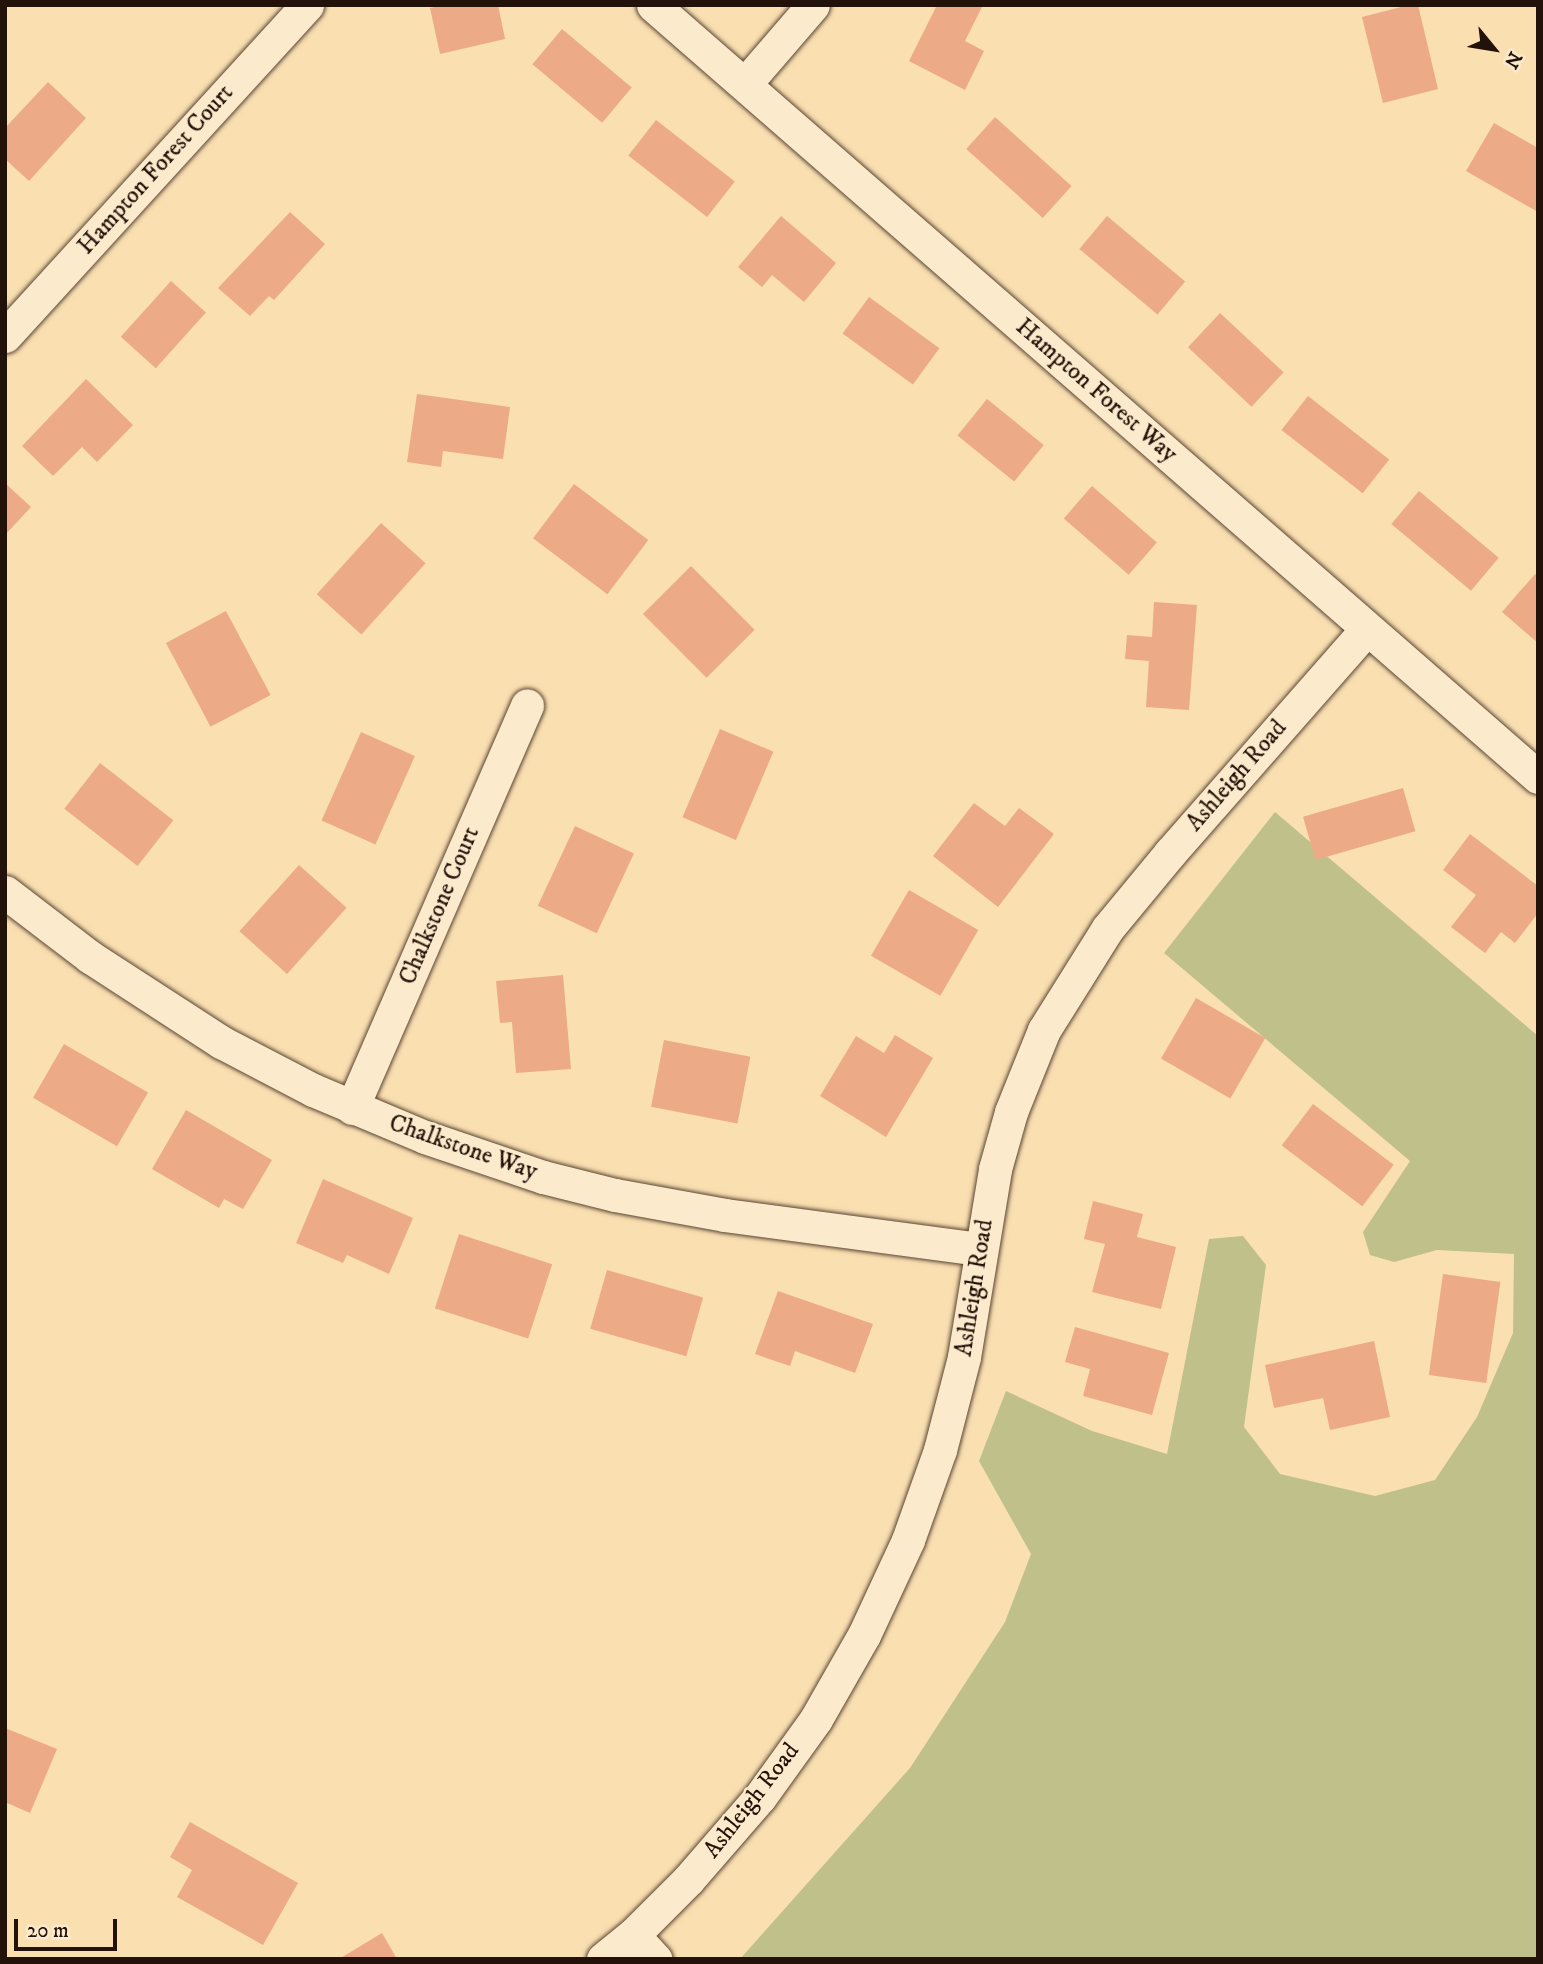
<!DOCTYPE html>
<html>
<head>
<meta charset="utf-8">
<style>
	body { margin:0 }
	#map { position:relative; width:1543px; height:1964px; overflow:hidden; background:#fadfb1; font-family:"IM FELL DW Pica",serif }
	div>[style] { position:absolute }
	.green>* { inset:0; background:#c0c18a }
	.building>* { inset:0; background:#edaa86; transform-origin:0 0 }
	.roads { filter:drop-shadow(0 0 2px #594533) drop-shadow(0 0 2px #594533) }
	.minor>* { height:33px; margin:-16.5px; padding:0 16.5px; transform-origin:16.5px; border-radius:16.5px; background:#fceacc }
	span { translate:-50% -50%; white-space:nowrap; text-align:center; line-height:1.15; -webkit-text-stroke:5px #fceacc; paint-order:stroke }
	.street-label { font-size:24px; color:#231209 }
	.frame { position:absolute; inset:0; border:7px solid #231209; pointer-events:none }
	.north { position:absolute; left:1459px; top:14px; width:70px; height:70px; -webkit-text-stroke:5px #fceacc; paint-order:stroke; rotate:120deg; font-size:19px; font-weight:700; line-height:28px; text-align:center; color:#231209 }
	.north::after { content:''; display:block; margin:auto; width:24px; height:32px; background:#231209; clip-path:polygon(50% 0,100% 100%,50% 72%,0 100%) }
	.scale { position:absolute; left:14px; top:1919px; width:103px; height:32px; box-sizing:border-box; border:4px solid #231209; border-top:0; padding-left:9px; font-size:21px; line-height:24px; white-space:nowrap; color:#231209; -webkit-text-stroke:5px #fceacc; paint-order:stroke }
</style>
</head>
<body>
<div id="map">
	<div class="green">
		<i style="clip-path:polygon(1275px 812px,1538px 1036px,1538px 1959px,740px 1959px,910px 1768px,1005px 1622px,1031px 1554px,979px 1461px,1006px 1391px,1092px 1431px,1167px 1454px,1209px 1239px,1243px 1236px,1266px 1265px,1244px 1427px,1280px 1474px,1375px 1496px,1435px 1480px,1477px 1417px,1513px 1333px,1514px 1254px,1437px 1250px,1394px 1262px,1370px 1255px,1363px 1232px,1410px 1161px,1164px 953px)"></i>
	</div>
	<div class="building">
		<i style="clip-path:polygon(443px 5px,498px 5px,505px 39px,440px 54px,430px 8px)"></i>
		<i style="clip-path:polygon(937px 5px,983px 5px,965px 41px,984px 51px,965px 90px,909px 61px)"></i>
		<i style="clip-path:polygon(1409px 5px,1418px 5px,1438px 89px,1383px 103px,1362px 17px)"></i>
		<i style="left:562px;top:29px;width:91px;height:46px;rotate:40deg"></i>
		<i style="clip-path:polygon(48px 82px,86px 118px,29px 181px,5px 159px,5px 128px)"></i>
		<i style="left:995px;top:117px;width:103px;height:43px;rotate:42deg"></i>
		<i style="left:656px;top:120px;width:100px;height:45px;rotate:38deg"></i>
		<i style="clip-path:polygon(1494px 123px,1538px 148px,1538px 212px,1466px 171px)"></i>
		<i style="clip-path:polygon(290px 212px,325px 244px,274px 300px,269px 296px,250px 316px,218px 288px)"></i>
		<i style="clip-path:polygon(781px 216px,836px 263px,804px 302px,772px 275px,762px 287px,738px 267px)"></i>
		<i style="left:1107px;top:216px;width:102px;height:43px;rotate:40deg"></i>
		<i style="left:171px;top:281px;width:47px;height:75px;rotate:42deg"></i>
		<i style="left:869px;top:297px;width:87px;height:45px;rotate:36deg"></i>
		<i style="left:1220px;top:313px;width:87px;height:47px;rotate:43deg"></i>
		<i style="clip-path:polygon(86px 379px,133px 425px,97px 462px,82px 447px,53px 476px,22px 446px)"></i>
		<i style="clip-path:polygon(417px 394px,510px 407px,503px 459px,443px 451px,441px 467px,407px 462px)"></i>
		<i style="left:1308px;top:396px;width:103px;height:43px;rotate:38deg"></i>
		<i style="left:987px;top:399px;width:73px;height:47px;rotate:39deg"></i>
		<i style="clip-path:polygon(5px 483px,31px 507px,5px 535px)"></i>
		<i style="left:574px;top:484px;width:93px;height:68px;rotate:37deg"></i>
		<i style="left:1092px;top:486px;width:86px;height:43px;rotate:41deg"></i>
		<i style="left:1419px;top:491px;width:104px;height:43px;rotate:40deg"></i>
		<i style="left:381px;top:523px;width:60px;height:96px;rotate:42deg"></i>
		<i style="left:691px;top:566px;width:90px;height:68px;rotate:45deg"></i>
		<i style="clip-path:polygon(1535px 574px,1538px 577px,1538px 643px,1502px 612px)"></i>
		<i style="clip-path:polygon(1154px 602px,1197px 605px,1189px 710px,1146px 707px,1149px 661px,1125px 659px,1127px 635px,1152px 637px)"></i>
		<i style="left:226px;top:611px;width:95px;height:68px;rotate:62deg"></i>
		<i style="left:720px;top:729px;width:58px;height:96px;rotate:23deg"></i>
		<i style="left:361px;top:732px;width:59px;height:97px;rotate:24deg"></i>
		<i style="left:100px;top:763px;width:93px;height:58px;rotate:38deg"></i>
		<i style="left:1403px;top:788px;width:45px;height:104px;rotate:74deg"></i>
		<i style="clip-path:polygon(974px 803px,1005px 826px,1019px 808px,1054px 834px,998px 907px,933px 856px)"></i>
		<i style="left:575px;top:826px;width:65px;height:88px;rotate:25deg"></i>
		<i style="clip-path:polygon(1470px 834px,1538px 886px,1538px 913px,1515px 943px,1501px 932px,1485px 953px,1451px 927px,1476px 895px,1443px 870px)"></i>
		<i style="left:299px;top:865px;width:64px;height:89px;rotate:42deg"></i>
		<i style="left:909px;top:890px;width:80px;height:76px;rotate:30deg"></i>
		<i style="clip-path:polygon(563px 975px,571px 1069px,516px 1073px,512px 1022px,500px 1023px,496px 981px)"></i>
		<i style="left:1196px;top:998px;width:80px;height:70px;rotate:30deg"></i>
		<i style="clip-path:polygon(895px 1035px,933px 1058px,886px 1137px,820px 1096px,856px 1036px,884px 1053px)"></i>
		<i style="left:664px;top:1040px;width:88px;height:68px;rotate:11deg"></i>
		<i style="left:64px;top:1044px;width:97px;height:62px;rotate:30deg"></i>
		<i style="left:1313px;top:1104px;width:101px;height:52px;rotate:37deg"></i>
		<i style="clip-path:polygon(186px 1110px,272px 1160px,243px 1209px,224px 1199px,219px 1208px,152px 1169px)"></i>
		<i style="clip-path:polygon(323px 1179px,413px 1218px,389px 1274px,347px 1255px,343px 1263px,296px 1243px)"></i>
		<i style="clip-path:polygon(1093px 1201px,1143px 1214px,1137px 1237px,1176px 1247px,1161px 1309px,1092px 1292px,1105px 1244px,1084px 1239px)"></i>
		<i style="left:459px;top:1234px;width:98px;height:78px;rotate:18deg"></i>
		<i style="left:607px;top:1270px;width:100px;height:61px;rotate:16deg"></i>
		<i style="left:1443px;top:1274px;width:58px;height:102px;rotate:8deg"></i>
		<i style="clip-path:polygon(778px 1291px,873px 1324px,855px 1373px,795px 1351px,790px 1366px,755px 1354px)"></i>
		<i style="clip-path:polygon(1075px 1327px,1169px 1353px,1152px 1415px,1083px 1396px,1090px 1369px,1065px 1362px)"></i>
		<i style="clip-path:polygon(1374px 1341px,1390px 1417px,1330px 1430px,1323px 1398px,1274px 1408px,1265px 1365px)"></i>
		<i style="clip-path:polygon(5px 1728px,57px 1749px,30px 1813px,5px 1802px)"></i>
		<i style="clip-path:polygon(190px 1822px,298px 1883px,263px 1945px,177px 1897px,192px 1870px,170px 1857px)"></i>
		<i style="clip-path:polygon(382px 1933px,397px 1959px,339px 1959px)"></i>
	</div>
	<div class="roads">
		<div class="minor">
			<i style="left:653px;top:5px;width:1174px;rotate:41.1deg"></i>
			<i style="left:745px;top:84px;width:104px;rotate:-49.3deg"></i>
			<i style="left:5px;top:336px;width:448px;rotate:-47.6deg"></i>
			<i style="left:5px;top:892px;width:107px;rotate:37.4deg"></i>
			<i style="left:90px;top:957px;width:156px;rotate:33deg"></i>
			<i style="left:221px;top:1042px;width:104px;rotate:27.6deg"></i>
			<i style="left:313px;top:1090px;width:121px;rotate:22.8deg"></i>
			<i style="left:425px;top:1137px;width:125px;rotate:18.7deg"></i>
			<i style="left:543px;top:1177px;width:74px;rotate:14deg"></i>
			<i style="left:615px;top:1195px;width:112px;rotate:10.3deg"></i>
			<i style="left:725px;top:1215px;width:258px;rotate:7.6deg"></i>
			<i style="left:352px;top:1108px;width:439px;rotate:-66.5deg"></i>
			<i style="left:633px;top:1935px;width:33px;rotate:47deg"></i>
			<i style="left:603px;top:1959px;width:38px;rotate:-39deg"></i>
			<i style="left:633px;top:1935px;width:78px;rotate:-45deg"></i>
			<i style="left:688px;top:1880px;width:110px;rotate:-49.1deg"></i>
			<i style="left:760px;top:1797px;width:96px;rotate:-54.3deg"></i>
			<i style="left:816px;top:1719px;width:97px;rotate:-60.3deg"></i>
			<i style="left:864px;top:1635px;width:105px;rotate:-65.1deg"></i>
			<i style="left:908px;top:1540px;width:96px;rotate:-70.4deg"></i>
			<i style="left:940px;top:1450px;width:96px;rotate:-75.5deg"></i>
			<i style="left:964px;top:1357px;width:191px;rotate:-80.6deg"></i>
			<i style="left:995px;top:1169px;width:59px;rotate:-74.3deg"></i>
			<i style="left:1011px;top:1112px;width:88px;rotate:-68.1deg"></i>
			<i style="left:1044px;top:1030px;width:120px;rotate:-57.9deg"></i>
			<i style="left:1108px;top:928px;width:97px;rotate:-50.4deg"></i>
			<i style="left:1170px;top:853px;width:298px;rotate:-48.7deg"></i>
		</div>
	</div>
	<div class="street-label">
		<span style="left:156px;top:170px;rotate:-48deg">Hampton Forest Court</span>
		<span style="left:1096px;top:391px;rotate:41deg">Hampton Forest Way</span>
		<span style="left:1237px;top:776px;rotate:-49deg">Ashleigh Road</span>
		<span style="left:440px;top:906px;rotate:-67deg">Chalkstone Court</span>
		<span style="left:463px;top:1148px;rotate:19deg">Chalkstone Way</span>
		<span style="left:975px;top:1288px;rotate:-81deg">Ashleigh Road</span>
		<span style="left:752px;top:1801px;rotate:-52deg">Ashleigh Road</span>
	</div>
	<div class="frame"></div>
	<div class="north">N</div>
	<div class="scale">20 m</div>
</div>
</body>
</html>
